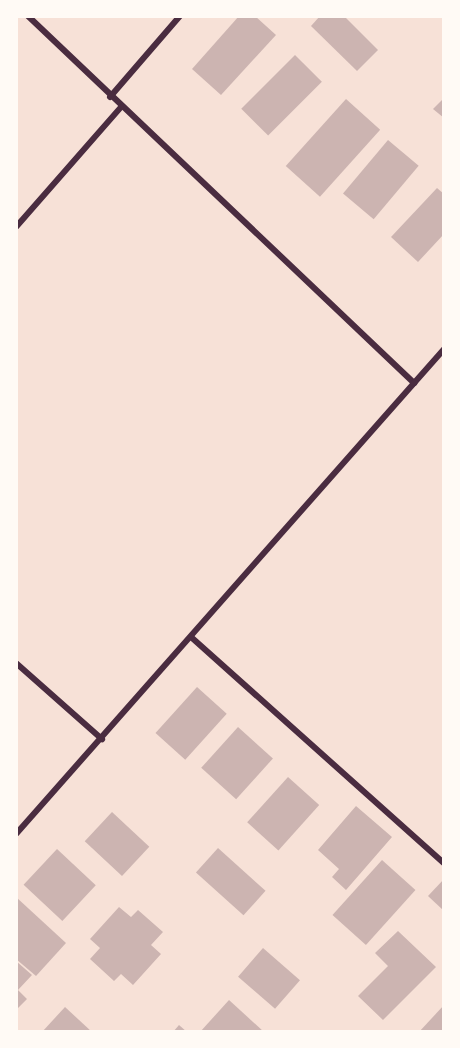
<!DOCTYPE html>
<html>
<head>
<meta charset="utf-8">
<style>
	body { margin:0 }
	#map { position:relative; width:460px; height:1048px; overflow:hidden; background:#f7e1d7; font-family:"Titillium Web",sans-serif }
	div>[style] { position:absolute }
	.building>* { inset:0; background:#ccb4b1; transform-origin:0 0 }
	.minor>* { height:6px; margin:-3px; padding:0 3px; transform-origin:3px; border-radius:3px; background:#4a2c40 }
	span { translate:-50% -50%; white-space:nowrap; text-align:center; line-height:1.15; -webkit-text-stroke:4.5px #fffaf5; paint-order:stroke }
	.frame { position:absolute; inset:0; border:18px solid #fffaf5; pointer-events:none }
</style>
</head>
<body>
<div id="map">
	<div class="building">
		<i style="clip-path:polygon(239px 16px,255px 16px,276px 35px,221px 95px,192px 69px)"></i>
		<i style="clip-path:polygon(320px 16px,344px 16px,378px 50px,357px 71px,311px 26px)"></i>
		<i style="left:295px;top:55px;width:38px;height:76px;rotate:45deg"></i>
		<i style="clip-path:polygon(444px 98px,444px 118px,433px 109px)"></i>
		<i style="left:346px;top:99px;width:46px;height:90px;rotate:42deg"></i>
		<i style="left:388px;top:140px;width:40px;height:70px;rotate:40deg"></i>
		<i style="clip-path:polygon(437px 188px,444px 194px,444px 234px,418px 262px,391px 237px)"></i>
		<i style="left:197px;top:687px;width:40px;height:62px;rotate:42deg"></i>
		<i style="left:238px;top:727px;width:47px;height:55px;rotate:42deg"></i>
		<i style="left:288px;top:777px;width:42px;height:61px;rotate:42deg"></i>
		<i style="clip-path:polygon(356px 806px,392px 837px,346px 890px,332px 877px,339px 869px,318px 850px)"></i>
		<i style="left:112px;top:812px;width:51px;height:40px;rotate:43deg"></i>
		<i style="left:218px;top:848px;width:64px;height:33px;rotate:42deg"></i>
		<i style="left:57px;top:849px;width:53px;height:49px;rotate:43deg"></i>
		<i style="left:382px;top:860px;width:45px;height:74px;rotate:42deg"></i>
		<i style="clip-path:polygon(444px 879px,444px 911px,428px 896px)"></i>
		<i style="clip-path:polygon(16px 897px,66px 943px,36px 976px,16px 959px)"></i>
		<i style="clip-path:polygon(119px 907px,131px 917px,138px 910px,163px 932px,151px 945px,161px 954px,133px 985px,121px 974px,114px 981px,90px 959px,100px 948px,90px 939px)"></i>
		<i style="clip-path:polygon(398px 931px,436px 967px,383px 1020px,358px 996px,388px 966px,375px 953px)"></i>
		<i style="left:263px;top:948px;width:49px;height:38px;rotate:41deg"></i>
		<i style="clip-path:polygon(16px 961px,32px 975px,18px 990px,27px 999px,16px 1010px)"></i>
		<i style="clip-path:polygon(229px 1000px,264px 1032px,200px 1032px)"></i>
		<i style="clip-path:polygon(444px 1005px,444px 1032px,419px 1032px)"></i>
		<i style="clip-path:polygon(65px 1007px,92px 1032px,42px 1032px)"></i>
		<i style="clip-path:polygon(179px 1025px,187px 1032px,173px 1032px)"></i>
	</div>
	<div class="minor">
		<i style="left:28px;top:16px;width:533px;rotate:43.55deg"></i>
		<i style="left:110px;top:97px;width:107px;rotate:-49.2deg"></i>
		<i style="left:16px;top:227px;width:159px;rotate:-48.8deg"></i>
		<i style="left:191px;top:637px;width:339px;rotate:41.8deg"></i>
		<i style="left:16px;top:663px;width:115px;rotate:41.5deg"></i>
		<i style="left:16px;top:834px;width:647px;rotate:-48.57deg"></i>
	</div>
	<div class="frame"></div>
</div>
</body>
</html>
